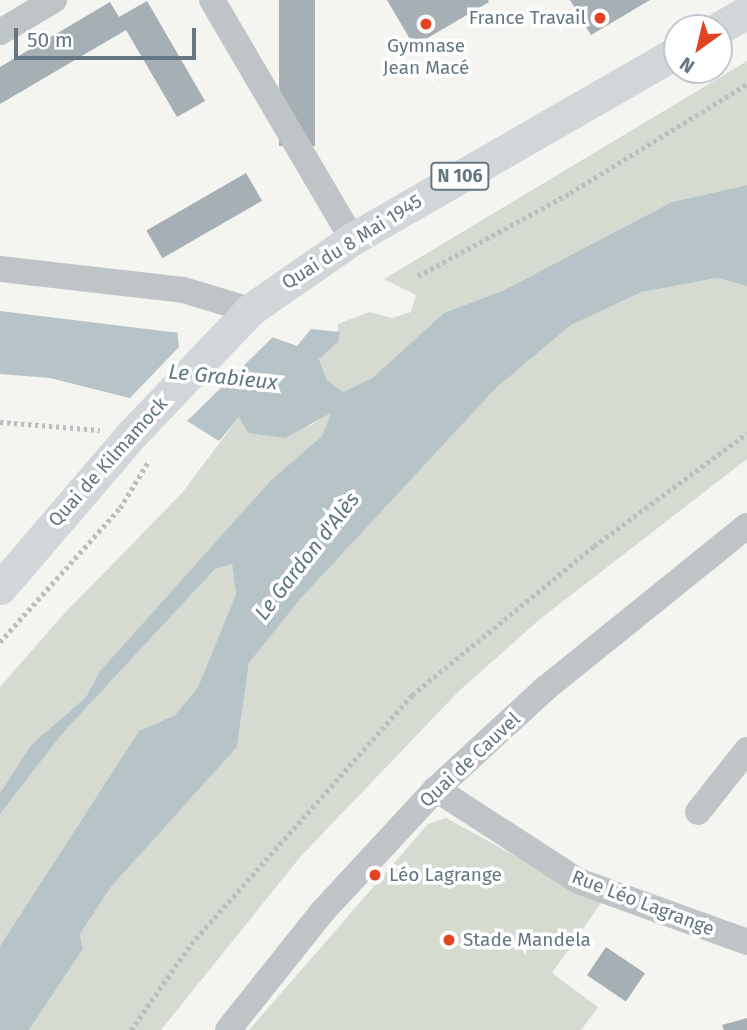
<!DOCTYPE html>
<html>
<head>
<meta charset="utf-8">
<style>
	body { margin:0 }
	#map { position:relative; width:747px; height:1030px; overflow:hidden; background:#f4f4f0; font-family:"Fira Sans",sans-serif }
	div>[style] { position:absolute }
	.green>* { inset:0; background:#d6dbd1 }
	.water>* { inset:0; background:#b7c4c7 }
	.pier>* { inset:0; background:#f4f4f0 }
	.building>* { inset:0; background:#a6afb3; transform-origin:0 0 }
	.path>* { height:4.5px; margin-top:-2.25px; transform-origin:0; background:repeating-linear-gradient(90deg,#bbbdbf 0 3.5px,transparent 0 7px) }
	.minor>* { height:26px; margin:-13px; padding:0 13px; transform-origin:13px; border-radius:13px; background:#bfc4c6 }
	.major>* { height:33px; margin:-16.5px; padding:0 16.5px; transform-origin:16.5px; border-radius:16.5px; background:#d1d6d9 }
	.dots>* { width:19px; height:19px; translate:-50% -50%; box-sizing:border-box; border:4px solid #fff; border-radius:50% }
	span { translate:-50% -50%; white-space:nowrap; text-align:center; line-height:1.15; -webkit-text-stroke:7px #fff; paint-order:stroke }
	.shield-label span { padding:2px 5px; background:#fff; border:2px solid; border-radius:5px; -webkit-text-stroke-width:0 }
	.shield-label { font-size:18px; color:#637681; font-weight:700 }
	.poi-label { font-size:19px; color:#637681 }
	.right { translate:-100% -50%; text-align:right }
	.left { translate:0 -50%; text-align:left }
	.street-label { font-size:19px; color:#637681 }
	.water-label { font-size:21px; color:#5f787f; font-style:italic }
	.north { position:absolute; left:663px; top:14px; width:70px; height:70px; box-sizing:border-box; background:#fff; border:2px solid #c1c8cd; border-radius:50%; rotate:214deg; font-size:19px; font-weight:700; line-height:28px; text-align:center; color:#637681 }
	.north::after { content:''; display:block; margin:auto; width:24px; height:32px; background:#e24323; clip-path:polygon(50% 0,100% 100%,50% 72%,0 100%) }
	.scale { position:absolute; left:14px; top:28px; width:182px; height:32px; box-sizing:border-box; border:4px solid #637681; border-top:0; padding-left:9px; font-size:21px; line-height:24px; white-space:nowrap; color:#637681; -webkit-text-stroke:5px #fff; paint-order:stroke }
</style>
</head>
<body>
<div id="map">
	<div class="green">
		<i style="clip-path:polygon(747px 61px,747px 185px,672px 202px,504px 290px,444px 313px,372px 378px,343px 392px,327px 380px,319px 358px,338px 342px,338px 324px,369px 312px,392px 318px,411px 312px,416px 295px,384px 279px)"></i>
		<i style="clip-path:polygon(717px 278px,747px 286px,747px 459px,540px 619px,459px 691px,301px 856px,161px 1030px,29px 1030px,83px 949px,80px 934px,111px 887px,237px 747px,249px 663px,301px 597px,496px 388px,571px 325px,642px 292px)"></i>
		<i style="clip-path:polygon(332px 411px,322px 436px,271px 480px,100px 671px,86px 697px,31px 745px,0 793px,0 687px,61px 617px,182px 493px,239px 417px,310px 426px)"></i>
		<i style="clip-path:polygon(232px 564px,236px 594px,198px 687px,175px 715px,139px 731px,0 946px,0 814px,62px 734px,215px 569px)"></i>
		<i style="clip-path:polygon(446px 818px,601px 903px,552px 973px,598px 1007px,581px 1030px,249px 1030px,428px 824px)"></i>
	</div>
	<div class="water">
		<i style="clip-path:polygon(747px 185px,747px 286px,717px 278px,642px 292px,571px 325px,496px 388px,301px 598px,249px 663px,237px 747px,111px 887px,80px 934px,83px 949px,29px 1030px,0 1030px,0 946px,139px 731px,175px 715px,198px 687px,236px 594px,232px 564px,215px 569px,62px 734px,0 814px,0 793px,31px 745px,86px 697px,100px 671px,271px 480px,322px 436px,331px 413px,285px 438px,248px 433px,239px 417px,219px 441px,165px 407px,50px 378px,0 374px,0 311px,171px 332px,272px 337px,297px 346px,311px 329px,340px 332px,338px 342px,319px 359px,327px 380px,343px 392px,372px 378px,444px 313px,504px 290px,672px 202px)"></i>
	</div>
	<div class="pier">
		<i style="clip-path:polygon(177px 329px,273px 334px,275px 335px,186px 422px,129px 399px,179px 347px)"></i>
	</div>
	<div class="building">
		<i style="left:279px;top:0;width:36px;height:146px"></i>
		<i style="clip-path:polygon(387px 0,488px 0,489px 2px,414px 46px)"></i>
		<i style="clip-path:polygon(570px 0,650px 0,591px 35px)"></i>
		<i style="clip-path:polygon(147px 1px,205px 101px,177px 117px,126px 30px,0 104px,0 67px,110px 2px,119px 17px)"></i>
		<i style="left:246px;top:173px;width:32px;height:115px;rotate:60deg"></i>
		<i style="left:606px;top:947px;width:47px;height:34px;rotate:34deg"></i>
		<i style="clip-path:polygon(747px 1018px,747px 1030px,724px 1030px,722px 1025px)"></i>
	</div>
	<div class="path">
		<i style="left:418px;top:276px;width:173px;rotate:-28.6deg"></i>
		<i style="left:570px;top:193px;width:208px;rotate:-31.6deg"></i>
		<i style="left:0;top:422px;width:100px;rotate:4.6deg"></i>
		<i style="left:0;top:642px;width:180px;rotate:-48.2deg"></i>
		<i style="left:120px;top:508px;width:54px;rotate:-58.7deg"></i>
		<i style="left:131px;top:1030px;width:105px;rotate:-55.1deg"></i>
		<i style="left:191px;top:944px;width:333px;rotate:-48.4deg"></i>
		<i style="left:412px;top:695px;width:235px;rotate:-39.3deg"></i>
		<i style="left:594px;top:546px;width:190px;rotate:-36.4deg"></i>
	</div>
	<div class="minor">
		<i style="left:212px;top:0;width:277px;rotate:59.6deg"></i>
		<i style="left:0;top:32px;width:63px;rotate:-30.7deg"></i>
		<i style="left:0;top:269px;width:184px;rotate:6.5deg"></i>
		<i style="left:183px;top:290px;width:70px;rotate:16.6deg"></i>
		<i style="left:436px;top:789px;width:169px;rotate:32.9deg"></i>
		<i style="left:578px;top:881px;width:180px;rotate:19.8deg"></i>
		<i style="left:698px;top:812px;width:79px;rotate:-51.7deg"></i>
		<i style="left:228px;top:1030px;width:152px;rotate:-51.4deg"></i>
		<i style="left:323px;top:911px;width:166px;rotate:-47.2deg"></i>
		<i style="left:436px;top:789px;width:149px;rotate:-42.6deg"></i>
		<i style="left:546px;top:688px;width:258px;rotate:-38.9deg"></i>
	</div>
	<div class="major">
		<i style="left:719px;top:28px;width:32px;rotate:-30deg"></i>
		<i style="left:0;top:588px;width:204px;rotate:-49.4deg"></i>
		<i style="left:133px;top:433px;width:170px;rotate:-46.4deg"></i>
		<i style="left:250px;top:310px;width:124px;rotate:-34.8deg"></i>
		<i style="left:352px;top:239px;width:375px;rotate:-29.9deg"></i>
	</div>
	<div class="dots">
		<i style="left:600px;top:18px;background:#e24323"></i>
		<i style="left:426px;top:24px;background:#e24323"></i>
		<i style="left:375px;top:875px;background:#e24323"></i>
		<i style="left:449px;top:940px;background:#e24323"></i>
	</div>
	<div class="shield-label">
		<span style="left:460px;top:176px">N 106</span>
	</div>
	<div class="poi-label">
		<span class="right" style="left:586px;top:18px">France Travail</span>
		<span style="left:426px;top:57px">Gymnase<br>Jean Macé</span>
		<span class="left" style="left:389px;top:875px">Léo Lagrange</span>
		<span class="left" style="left:463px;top:940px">Stade Mandela</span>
	</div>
	<div class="street-label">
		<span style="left:352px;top:242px;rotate:-32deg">Quai du 8 Mai 1945</span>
		<span style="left:108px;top:462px;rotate:-48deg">Quai de Kilmamock</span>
		<span style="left:470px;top:760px;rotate:-43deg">Quai de Cauvel</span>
		<span style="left:643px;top:903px;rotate:21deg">Rue Léo Lagrange</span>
	</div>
	<div class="water-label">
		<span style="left:223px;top:377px;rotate:6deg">Le Grabieux</span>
		<span style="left:307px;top:556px;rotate:-52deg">Le Gardon d'Alès</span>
	</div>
	<div class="north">N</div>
	<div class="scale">50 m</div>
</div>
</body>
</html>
